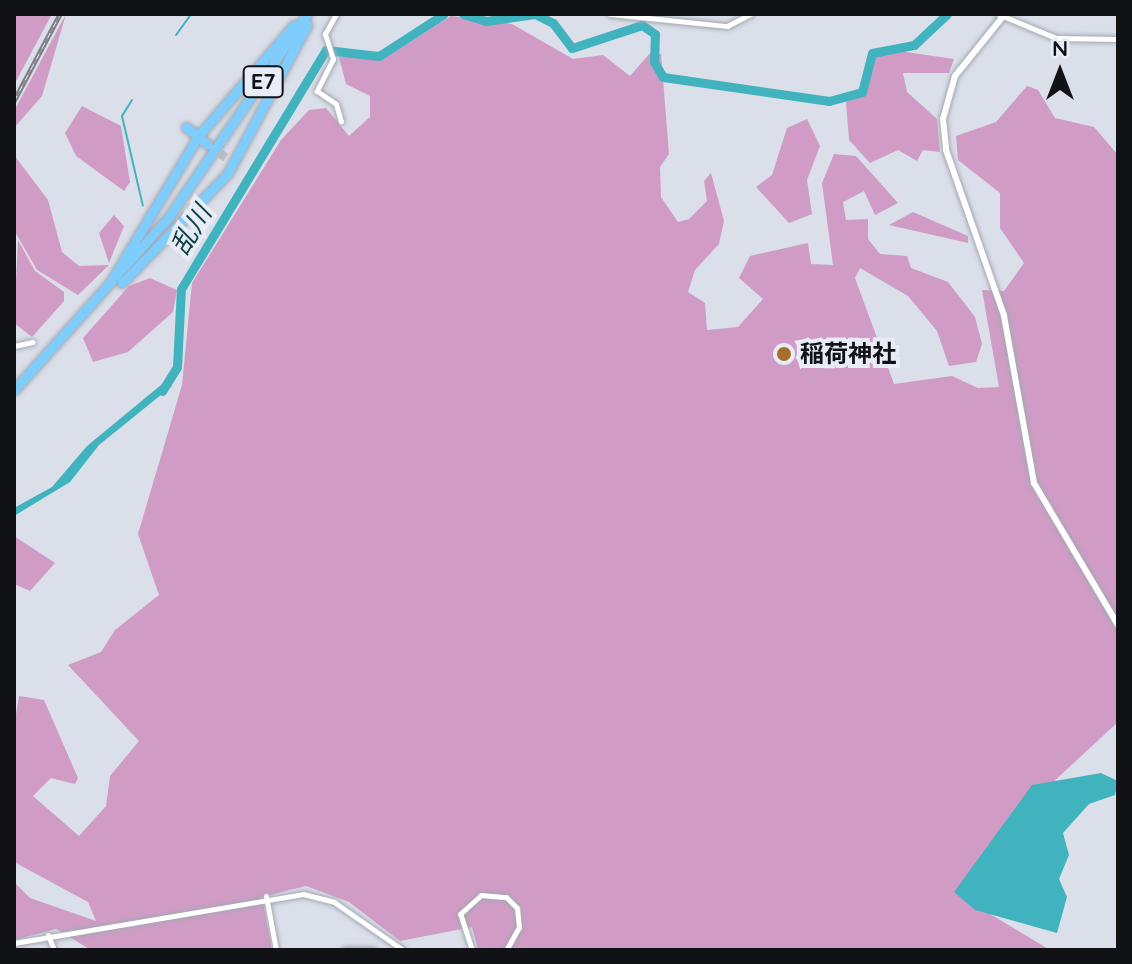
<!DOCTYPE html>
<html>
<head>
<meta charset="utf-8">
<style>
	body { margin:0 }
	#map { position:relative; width:1132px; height:964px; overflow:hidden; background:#dadfe9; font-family:Quicksand,"Noto Sans JP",sans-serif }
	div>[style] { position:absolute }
	.green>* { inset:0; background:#d09cc6 }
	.water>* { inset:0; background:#41b3bf }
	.stream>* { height:2px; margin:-1px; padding:0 1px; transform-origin:1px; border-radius:1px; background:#41b3bf }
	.river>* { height:9px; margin:-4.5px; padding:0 4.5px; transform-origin:4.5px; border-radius:4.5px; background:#41b3bf }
	.motorway-tunnel>* { height:9px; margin-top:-4.5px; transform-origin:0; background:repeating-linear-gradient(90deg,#bcc0c9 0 9px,transparent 0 13.5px) }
	.roads { filter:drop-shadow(0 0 2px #a4a8b2) drop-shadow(0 0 2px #a4a8b2) }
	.minor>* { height:5px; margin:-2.5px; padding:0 2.5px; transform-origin:2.5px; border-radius:2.5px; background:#fff }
	.tertiary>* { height:6px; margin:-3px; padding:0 3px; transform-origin:3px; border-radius:3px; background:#fff }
	.motorway>* { height:9px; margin:-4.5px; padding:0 4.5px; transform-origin:4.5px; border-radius:4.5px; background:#7fcdfd }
	.rail>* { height:5px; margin-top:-2.5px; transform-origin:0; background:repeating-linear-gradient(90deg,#e8ecf6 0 6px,#7c7f86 0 12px); box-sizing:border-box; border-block:2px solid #7c7f86 }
	.dots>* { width:22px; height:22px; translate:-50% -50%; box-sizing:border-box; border:4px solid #e8ecf6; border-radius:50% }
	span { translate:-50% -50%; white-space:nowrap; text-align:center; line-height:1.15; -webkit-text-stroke:8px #e8ecf6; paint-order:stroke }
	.shield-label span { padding:2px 6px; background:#e8ecf6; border:2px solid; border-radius:6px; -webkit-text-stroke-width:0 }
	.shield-label { font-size:22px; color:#111215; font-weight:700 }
	.poi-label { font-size:24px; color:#111215; font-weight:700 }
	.left { translate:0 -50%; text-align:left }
	.water-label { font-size:26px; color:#0e4147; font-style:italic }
	.frame { position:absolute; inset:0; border:16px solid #111215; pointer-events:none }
	.north { position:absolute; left:1020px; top:32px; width:80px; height:80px; -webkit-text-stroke:6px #e8ecf6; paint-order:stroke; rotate:0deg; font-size:22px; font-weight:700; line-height:32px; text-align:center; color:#111215 }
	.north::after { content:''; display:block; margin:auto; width:28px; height:36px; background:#111215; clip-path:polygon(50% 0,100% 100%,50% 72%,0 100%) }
</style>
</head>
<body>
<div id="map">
	<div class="green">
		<i style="clip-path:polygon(14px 14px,52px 14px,14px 85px)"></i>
		<i style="clip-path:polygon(66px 14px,42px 96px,14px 128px,14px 111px)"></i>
		<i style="clip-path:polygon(451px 16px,512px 24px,573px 59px,603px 55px,630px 76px,651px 52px,661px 54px,669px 154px,660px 167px,661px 197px,678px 222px,689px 219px,707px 201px,704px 181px,711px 173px,724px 221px,719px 244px,695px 270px,688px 292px,705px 303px,707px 330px,738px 327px,763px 299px,739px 278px,750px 256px,808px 243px,811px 264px,833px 265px,822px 183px,834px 154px,856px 156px,898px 203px,875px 215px,864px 191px,843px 202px,846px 220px,868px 219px,868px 239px,880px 254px,907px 256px,911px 268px,948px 282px,975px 317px,982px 344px,976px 362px,949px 366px,937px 331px,908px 296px,860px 268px,855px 278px,894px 384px,952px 376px,978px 388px,999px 387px,982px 290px,1004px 291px,1024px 263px,1000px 228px,1000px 193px,958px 160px,956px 136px,996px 122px,1027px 86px,1038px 90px,1055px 118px,1094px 127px,1118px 155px,1118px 722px,1024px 809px,975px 905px,1050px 950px,478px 950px,472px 927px,400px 941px,349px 902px,306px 886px,262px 897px,272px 950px,91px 950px,56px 929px,14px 940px,14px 882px,30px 898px,96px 921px,88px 902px,14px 862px,14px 726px,19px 696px,44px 700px,78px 778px,75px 784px,51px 778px,33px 796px,79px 836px,106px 806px,110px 776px,139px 741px,68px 665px,101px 652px,115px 630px,159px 595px,138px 534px,182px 385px,192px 283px,281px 140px,309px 110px,326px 108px,349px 136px,370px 117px,370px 96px,346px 84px,339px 57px,388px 56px)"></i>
		<i style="clip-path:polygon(885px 49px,954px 59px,949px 73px,903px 73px,907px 92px,937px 119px,940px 152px,923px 150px,917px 161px,898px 150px,870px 163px,849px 140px,846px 102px,866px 94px,873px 60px)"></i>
		<i style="clip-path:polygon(82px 106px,121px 126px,130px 182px,124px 191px,76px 156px,65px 133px)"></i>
		<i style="clip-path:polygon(807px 119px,820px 146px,807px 180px,812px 214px,789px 223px,756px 187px,772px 175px,787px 128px)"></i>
		<i style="clip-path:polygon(14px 155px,48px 200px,62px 252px,79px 266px,109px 265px,78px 295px,37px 270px,14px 230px)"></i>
		<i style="clip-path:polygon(913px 212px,968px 236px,968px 243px,889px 225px)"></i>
		<i style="clip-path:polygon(114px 215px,124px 226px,109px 263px,99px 233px)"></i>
		<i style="clip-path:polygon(18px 240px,35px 271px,64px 292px,64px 301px,32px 337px,14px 323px)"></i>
		<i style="clip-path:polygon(150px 278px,177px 290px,173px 312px,128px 352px,93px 362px,83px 338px,129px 286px)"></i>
		<i style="clip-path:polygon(14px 536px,55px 563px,30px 591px,14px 584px)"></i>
	</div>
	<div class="water">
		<i style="clip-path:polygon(167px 380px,172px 386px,99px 445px,70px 482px,14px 516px,14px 508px,52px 487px,87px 446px)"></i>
		<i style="clip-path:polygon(1101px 773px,1118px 781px,1115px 795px,1089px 804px,1063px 833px,1069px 855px,1059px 879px,1067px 897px,1057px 933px,975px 910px,954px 892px,1032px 785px)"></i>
	</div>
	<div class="stream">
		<i style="left:515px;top:14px;width:1px"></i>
		<i style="left:176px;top:35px;width:26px;rotate:-54deg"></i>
		<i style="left:132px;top:100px;width:19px;rotate:122deg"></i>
		<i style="left:122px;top:116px;width:92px;rotate:76.9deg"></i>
	</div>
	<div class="river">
		<i style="left:463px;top:14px;width:24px;rotate:17deg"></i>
		<i style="left:486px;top:21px;width:49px;rotate:-8.1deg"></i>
		<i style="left:535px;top:14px;width:20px;rotate:27deg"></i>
		<i style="left:553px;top:23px;width:31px;rotate:53deg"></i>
		<i style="left:572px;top:48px;width:74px;rotate:-18.2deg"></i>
		<i style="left:642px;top:25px;width:16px;rotate:35deg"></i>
		<i style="left:655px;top:34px;width:28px;rotate:92deg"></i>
		<i style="left:654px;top:62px;width:17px;rotate:59deg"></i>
		<i style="left:663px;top:77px;width:168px;rotate:8.2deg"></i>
		<i style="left:829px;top:101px;width:34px;rotate:-15deg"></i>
		<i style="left:862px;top:92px;width:40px;rotate:-75.6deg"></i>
		<i style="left:872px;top:53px;width:43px;rotate:-10.8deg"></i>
		<i style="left:914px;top:45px;width:45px;rotate:-43.2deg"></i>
		<i style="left:162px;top:391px;width:28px;rotate:-58deg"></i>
		<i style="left:177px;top:367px;width:78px;rotate:-87.1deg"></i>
		<i style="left:181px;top:289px;width:280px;rotate:-58.8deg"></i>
		<i style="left:326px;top:50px;width:53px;rotate:6.5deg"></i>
		<i style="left:379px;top:56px;width:77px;rotate:-32.9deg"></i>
	</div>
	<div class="motorway-tunnel">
		<i style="left:209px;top:146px;width:20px;rotate:33deg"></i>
	</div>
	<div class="roads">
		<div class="minor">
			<i style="left:336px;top:14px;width:23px;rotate:119deg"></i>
			<i style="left:325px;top:34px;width:26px;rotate:72deg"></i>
			<i style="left:333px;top:59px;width:36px;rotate:117deg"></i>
			<i style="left:317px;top:91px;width:23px;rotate:34deg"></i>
			<i style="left:336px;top:104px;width:18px;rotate:74deg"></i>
			<i style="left:610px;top:14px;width:118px;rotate:5.9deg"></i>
			<i style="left:727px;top:26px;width:27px;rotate:-27deg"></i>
			<i style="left:998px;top:14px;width:63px;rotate:22.5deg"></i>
			<i style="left:1056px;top:38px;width:62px;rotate:0.9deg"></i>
			<i style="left:14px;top:346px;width:19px;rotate:-12deg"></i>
			<i style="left:266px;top:896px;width:55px;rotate:79.5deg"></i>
			<i style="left:48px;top:935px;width:16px;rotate:68deg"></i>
			<i style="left:14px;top:943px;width:293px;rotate:-9.6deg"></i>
			<i style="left:303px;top:894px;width:32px;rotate:14deg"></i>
			<i style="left:334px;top:902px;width:84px;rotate:34.8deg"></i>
			<i style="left:344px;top:950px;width:30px"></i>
			<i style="left:472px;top:950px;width:38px;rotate:-108deg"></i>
			<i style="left:460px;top:914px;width:28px;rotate:-42deg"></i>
			<i style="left:481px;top:895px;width:25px;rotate:5deg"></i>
			<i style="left:506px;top:897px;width:16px;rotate:45deg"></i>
			<i style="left:517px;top:908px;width:19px;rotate:84deg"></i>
			<i style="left:519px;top:927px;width:26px;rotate:119deg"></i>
		</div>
		<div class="tertiary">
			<i style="left:1005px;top:14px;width:80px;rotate:128.9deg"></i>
			<i style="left:955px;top:76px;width:45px;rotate:105.6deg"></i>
			<i style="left:943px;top:119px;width:31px;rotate:84deg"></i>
			<i style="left:946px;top:150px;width:176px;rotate:70.7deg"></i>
			<i style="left:1004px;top:316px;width:170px;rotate:79.8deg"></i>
			<i style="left:1034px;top:483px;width:165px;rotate:59.4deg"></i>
		</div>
		<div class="motorway">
			<i style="left:186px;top:127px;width:28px;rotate:39deg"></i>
			<i style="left:200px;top:134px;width:144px;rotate:-49.2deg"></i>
			<i style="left:114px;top:276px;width:162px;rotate:-58.9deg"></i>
			<i style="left:122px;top:283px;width:153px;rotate:-46.1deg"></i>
			<i style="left:228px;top:173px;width:168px;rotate:-61.9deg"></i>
			<i style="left:14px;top:390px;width:231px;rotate:-48.2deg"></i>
			<i style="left:168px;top:218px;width:247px;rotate:-55.7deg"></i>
		</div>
	</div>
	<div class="rail">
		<i style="left:14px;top:101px;width:98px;rotate:-62.1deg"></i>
	</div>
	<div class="dots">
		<i style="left:784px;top:354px;background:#a56e2a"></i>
	</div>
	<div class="shield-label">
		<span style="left:263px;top:82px">E7</span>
	</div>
	<div class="poi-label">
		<span class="left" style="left:800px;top:354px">稲荷神社</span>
	</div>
	<div class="water-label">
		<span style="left:191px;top:230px;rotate:-59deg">乱川</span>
	</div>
	<div class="frame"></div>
	<div class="north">N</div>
</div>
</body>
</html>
